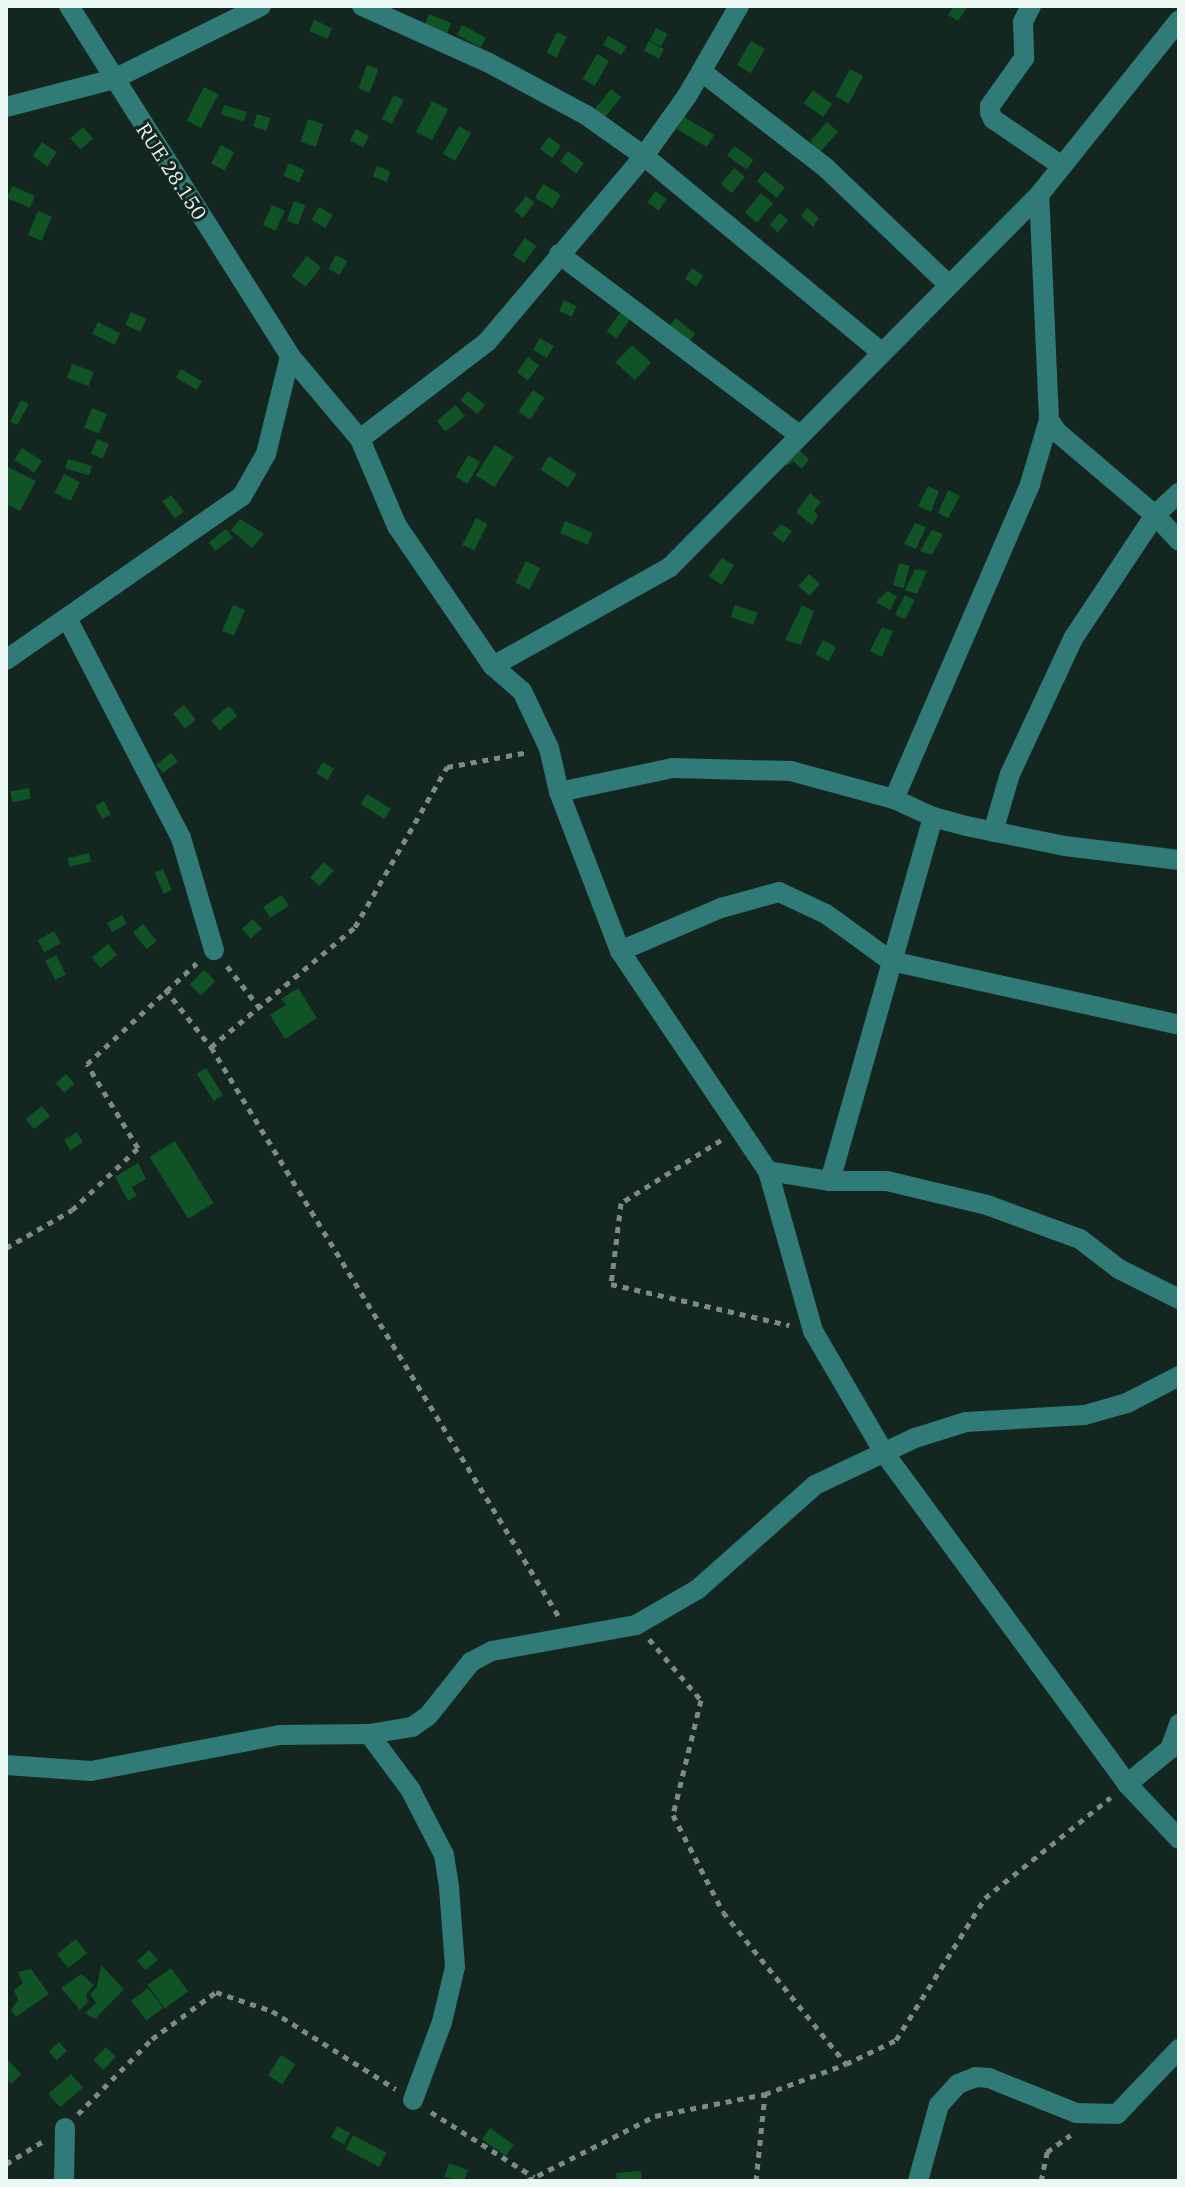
<!DOCTYPE html>
<html>
<head>
<meta charset="utf-8">
<style>
	body { margin:0 }
	#map { position:relative; width:1185px; height:2187px; overflow:hidden; background:#142620; font-family:"IBM Plex Serif",serif }
	div>[style] { position:absolute }
	.building>* { inset:0; background:#105324; transform-origin:0 0 }
	.path>* { height:5px; margin-top:-2.5px; transform-origin:0; background:repeating-linear-gradient(90deg,#7c8b85 0 6px,transparent 0 12px) }
	.minor>* { height:20px; margin:-10px; padding:0 10px; transform-origin:10px; border-radius:10px; background:#307a77 }
	.tertiary>* { height:20px; margin:-10px; padding:0 10px; transform-origin:10px; border-radius:10px; background:#307a77 }
	span { translate:-50% -50%; white-space:nowrap; text-align:center; line-height:1.15; -webkit-text-stroke:6px #142620; paint-order:stroke }
	.street-label { font-size:20px; color:#ecf8f3 }
	.frame { position:absolute; inset:0; border:8px solid #ecf8f3; pointer-events:none }
</style>
</head>
<body>
<div id="map">
	<div class="building">
		<i style="clip-path:polygon(954px 6px,968px 6px,958px 21px,948px 15px)"></i>
		<i style="left:429px;top:14px;width:24px;height:13px;rotate:22deg"></i>
		<i style="left:314px;top:20px;width:20px;height:12px;rotate:24deg"></i>
		<i style="left:462px;top:25px;width:27px;height:11px;rotate:28deg"></i>
		<i style="left:656px;top:28px;width:13px;height:14px;rotate:27deg"></i>
		<i style="left:557px;top:32px;width:11px;height:23px;rotate:27deg"></i>
		<i style="left:608px;top:36px;width:21px;height:10px;rotate:29deg"></i>
		<i style="left:649px;top:41px;width:17px;height:11px;rotate:28deg"></i>
		<i style="left:751px;top:41px;width:16px;height:28px;rotate:30deg"></i>
		<i style="left:597px;top:54px;width:14px;height:29px;rotate:30deg"></i>
		<i style="left:367px;top:65px;width:12px;height:25px;rotate:20deg"></i>
		<i style="left:850px;top:69px;width:15px;height:31px;rotate:28deg"></i>
		<i style="left:204px;top:87px;width:16px;height:38px;rotate:27deg"></i>
		<i style="left:611px;top:89px;width:13px;height:26px;rotate:39deg"></i>
		<i style="left:813px;top:90px;width:24px;height:16px;rotate:36deg"></i>
		<i style="left:394px;top:95px;width:11px;height:27px;rotate:27deg"></i>
		<i style="left:432px;top:101px;width:18px;height:35px;rotate:27deg"></i>
		<i style="left:224px;top:105px;width:24px;height:10px;rotate:17deg"></i>
		<i style="left:257px;top:114px;width:14px;height:13px;rotate:17deg"></i>
		<i style="left:684px;top:117px;width:35px;height:14px;rotate:31deg"></i>
		<i style="left:308px;top:119px;width:16px;height:24px;rotate:18deg"></i>
		<i style="left:827px;top:122px;width:15px;height:26px;rotate:42deg"></i>
		<i style="left:459px;top:126px;width:14px;height:32px;rotate:30deg"></i>
		<i style="left:83px;top:127px;width:15px;height:17px;rotate:48deg"></i>
		<i style="left:356px;top:129px;width:15px;height:13px;rotate:28deg"></i>
		<i style="left:549px;top:137px;width:15px;height:15px;rotate:37deg"></i>
		<i style="left:42px;top:142px;width:18px;height:17px;rotate:34deg"></i>
		<i style="left:221px;top:145px;width:15px;height:21px;rotate:28deg"></i>
		<i style="left:734px;top:146px;width:24px;height:12px;rotate:35deg"></i>
		<i style="left:568px;top:151px;width:20px;height:13px;rotate:37deg"></i>
		<i style="left:289px;top:163px;width:17px;height:14px;rotate:24deg"></i>
		<i style="left:377px;top:166px;width:15px;height:11px;rotate:23deg"></i>
		<i style="left:734px;top:168px;width:14px;height:21px;rotate:39deg"></i>
		<i style="left:765px;top:171px;width:26px;height:13px;rotate:40deg"></i>
		<i style="left:543px;top:184px;width:21px;height:16px;rotate:31deg"></i>
		<i style="left:12px;top:186px;width:25px;height:13px;rotate:23deg"></i>
		<i style="left:655px;top:191px;width:14px;height:14px;rotate:34deg"></i>
		<i style="left:761px;top:193px;width:16px;height:25px;rotate:40deg"></i>
		<i style="left:526px;top:196px;width:11px;height:19px;rotate:38deg"></i>
		<i style="left:294px;top:201px;width:12px;height:21px;rotate:20deg"></i>
		<i style="left:272px;top:205px;width:14px;height:22px;rotate:25deg"></i>
		<i style="left:319px;top:207px;width:16px;height:15px;rotate:30deg"></i>
		<i style="clip-path:polygon(807px 208px,819px 218px,813px 227px,801px 216px)"></i>
		<i style="left:38px;top:211px;width:15px;height:26px;rotate:23deg"></i>
		<i style="left:780px;top:213px;width:11px;height:16px;rotate:41deg"></i>
		<i style="left:525px;top:238px;width:14px;height:21px;rotate:36deg"></i>
		<i style="left:336px;top:255px;width:13px;height:16px;rotate:29deg"></i>
		<i style="left:307px;top:256px;width:18px;height:25px;rotate:38deg"></i>
		<i style="left:692px;top:268px;width:14px;height:13px;rotate:34deg"></i>
		<i style="left:564px;top:300px;width:14px;height:12px;rotate:25deg"></i>
		<i style="left:621px;top:311px;width:12px;height:25px;rotate:35deg"></i>
		<i style="left:131px;top:312px;width:17px;height:14px;rotate:25deg"></i>
		<i style="left:676px;top:318px;width:25px;height:11px;rotate:40deg"></i>
		<i style="left:98px;top:322px;width:25px;height:13px;rotate:27deg"></i>
		<i style="left:540px;top:338px;width:16px;height:14px;rotate:30deg"></i>
		<i style="left:632px;top:345px;width:26px;height:24px;rotate:43deg"></i>
		<i style="left:528px;top:357px;width:14px;height:19px;rotate:36deg"></i>
		<i style="left:72px;top:364px;width:23px;height:15px;rotate:20deg"></i>
		<i style="left:181px;top:369px;width:24px;height:10px;rotate:30deg"></i>
		<i style="left:533px;top:390px;width:14px;height:26px;rotate:34deg"></i>
		<i style="left:468px;top:391px;width:22px;height:12px;rotate:39deg"></i>
		<i style="clip-path:polygon(21px 400px,29px 404px,17px 425px,10px 422px)"></i>
		<i style="left:456px;top:405px;width:14px;height:25px;rotate:51deg"></i>
		<i style="left:92px;top:408px;width:16px;height:21px;rotate:22deg"></i>
		<i style="left:97px;top:439px;width:13px;height:16px;rotate:23deg"></i>
		<i style="left:495px;top:445px;width:22px;height:36px;rotate:32deg"></i>
		<i style="clip-path:polygon(795px 447px,809px 459px,802px 469px,793px 461px,787px 466px,780px 462px)"></i>
		<i style="left:22px;top:448px;width:24px;height:14px;rotate:33deg"></i>
		<i style="left:468px;top:455px;width:14px;height:25px;rotate:30deg"></i>
		<i style="left:549px;top:456px;width:33px;height:16px;rotate:33deg"></i>
		<i style="left:68px;top:459px;width:25px;height:10px;rotate:16deg"></i>
		<i style="clip-path:polygon(8px 467px,36px 481px,20px 511px,6px 504px)"></i>
		<i style="left:64px;top:474px;width:18px;height:21px;rotate:27deg"></i>
		<i style="clip-path:polygon(928px 486px,939px 491px,931px 512px,918px 506px)"></i>
		<i style="clip-path:polygon(948px 490px,960px 496px,948px 518px,938px 513px)"></i>
		<i style="clip-path:polygon(810px 493px,821px 502px,814px 511px,818px 516px,812px 525px,796px 512px)"></i>
		<i style="left:171px;top:495px;width:21px;height:11px;rotate:53deg"></i>
		<i style="left:476px;top:518px;width:13px;height:30px;rotate:27deg"></i>
		<i style="clip-path:polygon(240px 519px,264px 534px,252px 548px,231px 530px)"></i>
		<i style="left:565px;top:521px;width:30px;height:13px;rotate:23deg"></i>
		<i style="clip-path:polygon(915px 523px,926px 527px,916px 549px,904px 544px)"></i>
		<i style="clip-path:polygon(781px 524px,792px 531px,783px 543px,772px 534px)"></i>
		<i style="left:226px;top:529px;width:11px;height:22px;rotate:52deg"></i>
		<i style="clip-path:polygon(932px 530px,943px 534px,932px 555px,920px 551px)"></i>
		<i style="clip-path:polygon(722px 558px,734px 565px,722px 585px,709px 576px)"></i>
		<i style="left:526px;top:561px;width:16px;height:24px;rotate:27deg"></i>
		<i style="left:899px;top:563px;width:11px;height:23px;rotate:15deg"></i>
		<i style="clip-path:polygon(915px 569px,927px 571px,917px 594px,905px 590px)"></i>
		<i style="left:809px;top:574px;width:15px;height:16px;rotate:42deg"></i>
		<i style="clip-path:polygon(887px 591px,897px 596px,890px 610px,876px 602px)"></i>
		<i style="left:905px;top:595px;width:11px;height:22px;rotate:27deg"></i>
		<i style="left:233px;top:605px;width:13px;height:28px;rotate:23deg"></i>
		<i style="left:735px;top:605px;width:24px;height:13px;rotate:19deg"></i>
		<i style="clip-path:polygon(802px 605px,814px 611px,801px 645px,785px 640px)"></i>
		<i style="clip-path:polygon(882px 627px,893px 631px,882px 657px,870px 651px)"></i>
		<i style="left:823px;top:640px;width:15px;height:16px;rotate:28deg"></i>
		<i style="left:184px;top:705px;width:19px;height:14px;rotate:51deg"></i>
		<i style="left:229px;top:706px;width:13px;height:23px;rotate:51deg"></i>
		<i style="left:171px;top:753px;width:11px;height:19px;rotate:52deg"></i>
		<i style="left:323px;top:762px;width:13px;height:13px;rotate:32deg"></i>
		<i style="left:29px;top:788px;width:11px;height:19px;rotate:80deg"></i>
		<i style="left:367px;top:794px;width:28px;height:12px;rotate:32deg"></i>
		<i style="left:104px;top:801px;width:15px;height:10px;rotate:62deg"></i>
		<i style="left:89px;top:853px;width:9px;height:22px;rotate:77deg"></i>
		<i style="left:324px;top:862px;width:13px;height:21px;rotate:42deg"></i>
		<i style="left:163px;top:869px;width:23px;height:9px;rotate:67deg"></i>
		<i style="left:282px;top:895px;width:13px;height:22px;rotate:58deg"></i>
		<i style="left:122px;top:915px;width:10px;height:17px;rotate:61deg"></i>
		<i style="left:253px;top:919px;width:13px;height:15px;rotate:48deg"></i>
		<i style="left:143px;top:924px;width:22px;height:13px;rotate:51deg"></i>
		<i style="left:54px;top:931px;width:14px;height:19px;rotate:60deg"></i>
		<i style="left:108px;top:944px;width:14px;height:21px;rotate:51deg"></i>
		<i style="left:56px;top:955px;width:22px;height:12px;rotate:63deg"></i>
		<i style="left:204px;top:970px;width:16px;height:20px;rotate:45deg"></i>
		<i style="clip-path:polygon(298px 988px,317px 1018px,285px 1039px,270px 1015px,286px 1005px,281px 999px)"></i>
		<i style="left:206px;top:1068px;width:32px;height:11px;rotate:58deg"></i>
		<i style="left:66px;top:1074px;width:13px;height:14px;rotate:48deg"></i>
		<i style="left:42px;top:1106px;width:13px;height:21px;rotate:51deg"></i>
		<i style="left:77px;top:1132px;width:12px;height:15px;rotate:59deg"></i>
		<i style="left:175px;top:1141px;width:73px;height:30px;rotate:58deg"></i>
		<i style="clip-path:polygon(138px 1163px,146px 1179px,132px 1187px,137px 1196px,128px 1201px,115px 1177px)"></i>
		<i style="left:76px;top:1939px;width:18px;height:24px;rotate:52deg"></i>
		<i style="left:149px;top:1950px;width:13px;height:16px;rotate:48deg"></i>
		<i style="clip-path:polygon(101px 1965px,124px 1989px,95px 2019px,85px 2013px,96px 2003px,90px 1994px,97px 1987px)"></i>
		<i style="left:171px;top:1968px;width:29px;height:29px;rotate:54deg"></i>
		<i style="clip-path:polygon(31px 1969px,49px 1994px,16px 2017px,11px 2010px,18px 2000px,14px 1990px,23px 1983px,18px 1972px)"></i>
		<i style="clip-path:polygon(81px 1974px,94px 1985px,86px 1994px,88px 2002px,80px 2010px,61px 1988px)"></i>
		<i style="left:148px;top:1988px;width:25px;height:21px;rotate:53deg"></i>
		<i style="left:59px;top:2042px;width:12px;height:14px;rotate:48deg"></i>
		<i style="left:106px;top:2047px;width:14px;height:18px;rotate:45deg"></i>
		<i style="left:281px;top:2055px;width:17px;height:24px;rotate:33deg"></i>
		<i style="clip-path:polygon(6px 2058px,21px 2074px,11px 2084px,6px 2078px)"></i>
		<i style="left:71px;top:2074px;width:18px;height:30px;rotate:49deg"></i>
		<i style="left:337px;top:2126px;width:15px;height:13px;rotate:28deg"></i>
		<i style="left:490px;top:2128px;width:29px;height:14px;rotate:35deg"></i>
		<i style="left:353px;top:2135px;width:38px;height:16px;rotate:28deg"></i>
		<i style="clip-path:polygon(449px 2163px,468px 2170px,464px 2181px,444px 2177px)"></i>
		<i style="clip-path:polygon(641px 2171px,642px 2181px,617px 2181px,616px 2173px)"></i>
	</div>
	<div class="path">
		<i style="left:227px;top:966px;width:52px;rotate:52deg"></i>
		<i style="left:165px;top:989px;width:74px;rotate:51.6deg"></i>
		<i style="left:211px;top:1047px;width:668px;rotate:58.59deg"></i>
		<i style="left:211px;top:1047px;width:187px;rotate:-39.8deg"></i>
		<i style="left:355px;top:927px;width:185px;rotate:-60.1deg"></i>
		<i style="left:447px;top:767px;width:83px;rotate:-10.4deg"></i>
		<i style="left:721px;top:1140px;width:118px;rotate:147.8deg"></i>
		<i style="left:621px;top:1203px;width:82px;rotate:97deg"></i>
		<i style="left:611px;top:1284px;width:183px;rotate:13deg"></i>
		<i style="left:6px;top:1248px;width:76px;rotate:-29.9deg"></i>
		<i style="left:72px;top:1210px;width:91px;rotate:-43.2deg"></i>
		<i style="left:138px;top:1148px;width:98px;rotate:-121.3deg"></i>
		<i style="left:87px;top:1064px;width:149px;rotate:-42.6deg"></i>
		<i style="left:649px;top:1639px;width:80px;rotate:49.6deg"></i>
		<i style="left:701px;top:1700px;width:118px;rotate:103.7deg"></i>
		<i style="left:673px;top:1815px;width:109px;rotate:62.7deg"></i>
		<i style="left:723px;top:1912px;width:196px;rotate:51deg"></i>
		<i style="left:431px;top:2112px;width:122px;rotate:32.3deg"></i>
		<i style="left:78px;top:2114px;width:105px;rotate:-45.4deg"></i>
		<i style="left:152px;top:2039px;width:79px;rotate:-36.3deg"></i>
		<i style="left:216px;top:1992px;width:59px;rotate:18.7deg"></i>
		<i style="left:272px;top:2011px;width:146px;rotate:32.2deg"></i>
		<i style="left:6px;top:2164px;width:46px;rotate:-31.6deg"></i>
		<i style="left:527px;top:2181px;width:144px;rotate:-26.9deg"></i>
		<i style="left:655px;top:2116px;width:112px;rotate:-11.3deg"></i>
		<i style="left:765px;top:2094px;width:86px;rotate:-20.3deg"></i>
		<i style="left:846px;top:2064px;width:55px;rotate:-25.6deg"></i>
		<i style="left:896px;top:2040px;width:168px;rotate:-57.9deg"></i>
		<i style="left:985px;top:1898px;width:161px;rotate:-38.7deg"></i>
		<i style="left:756px;top:2181px;width:87px;rotate:-84.1deg"></i>
		<i style="left:1041px;top:2181px;width:30px;rotate:-78deg"></i>
		<i style="left:1047px;top:2152px;width:29px;rotate:-36deg"></i>
	</div>
	<div class="minor">
		<i style="left:362px;top:6px;width:139px;rotate:24.2deg"></i>
		<i style="left:489px;top:63px;width:110px;rotate:28.2deg"></i>
		<i style="left:586px;top:115px;width:71px;rotate:35.3deg"></i>
		<i style="left:644px;top:156px;width:308px;rotate:39.6deg"></i>
		<i style="left:1031px;top:6px;width:18px;rotate:117deg"></i>
		<i style="left:1023px;top:22px;width:36px;rotate:88deg"></i>
		<i style="left:1024px;top:58px;width:59px;rotate:125.3deg"></i>
		<i style="left:990px;top:106px;width:6px;rotate:90deg"></i>
		<i style="left:990px;top:112px;width:8px;rotate:67deg"></i>
		<i style="left:993px;top:119px;width:83px;rotate:34.3deg"></i>
		<i style="left:702px;top:72px;width:157px;rotate:37.7deg"></i>
		<i style="left:826px;top:168px;width:170px;rotate:43.6deg"></i>
		<i style="left:6px;top:107px;width:112px;rotate:-14.5deg"></i>
		<i style="left:114px;top:79px;width:164px;rotate:-26.4deg"></i>
		<i style="left:559px;top:254px;width:299px;rotate:37deg"></i>
		<i style="left:1049px;top:420px;width:14px;rotate:56deg"></i>
		<i style="left:1057px;top:432px;width:128px;rotate:40.3deg"></i>
		<i style="left:1155px;top:515px;width:35px;rotate:47deg"></i>
		<i style="left:360px;top:439px;width:160px;rotate:-37.4deg"></i>
		<i style="left:487px;top:342px;width:243px;rotate:-49.8deg"></i>
		<i style="left:644px;top:156px;width:74px;rotate:-54.4deg"></i>
		<i style="left:687px;top:96px;width:104px;rotate:-60deg"></i>
		<i style="left:68px;top:620px;width:246px;rotate:62.6deg"></i>
		<i style="left:181px;top:838px;width:117px;rotate:73.6deg"></i>
		<i style="left:6px;top:660px;width:287px;rotate:-34.8deg"></i>
		<i style="left:242px;top:496px;width:48px;rotate:-60.3deg"></i>
		<i style="left:266px;top:454px;width:101px;rotate:-76.2deg"></i>
		<i style="left:493px;top:666px;width:203px;rotate:-29.2deg"></i>
		<i style="left:670px;top:567px;width:524px;rotate:-45.23deg"></i>
		<i style="left:559px;top:792px;width:116px;rotate:-11.9deg"></i>
		<i style="left:673px;top:768px;width:118px;rotate:1.5deg"></i>
		<i style="left:791px;top:771px;width:107px;rotate:15.2deg"></i>
		<i style="left:894px;top:799px;width:43px;rotate:24.8deg"></i>
		<i style="left:933px;top:817px;width:34px;rotate:15deg"></i>
		<i style="left:966px;top:826px;width:101px;rotate:11.4deg"></i>
		<i style="left:1065px;top:846px;width:115px;rotate:7deg"></i>
		<i style="left:894px;top:799px;width:343px;rotate:-66.6deg"></i>
		<i style="left:1030px;top:484px;width:67px;rotate:-73.5deg"></i>
		<i style="left:1049px;top:420px;width:225px;rotate:-92.5deg"></i>
		<i style="left:1039px;top:195px;width:224px;rotate:-51.3deg"></i>
		<i style="left:993px;top:832px;width:60px;rotate:-73.7deg"></i>
		<i style="left:1010px;top:774px;width:151px;rotate:-65deg"></i>
		<i style="left:1074px;top:637px;width:146px;rotate:-56.4deg"></i>
		<i style="left:1155px;top:515px;width:33px;rotate:-43deg"></i>
		<i style="left:620px;top:951px;width:110px;rotate:-23.1deg"></i>
		<i style="left:721px;top:908px;width:60px;rotate:-15.4deg"></i>
		<i style="left:779px;top:892px;width:52px;rotate:25.1deg"></i>
		<i style="left:826px;top:914px;width:80px;rotate:35.9deg"></i>
		<i style="left:891px;top:961px;width:295px;rotate:12.5deg"></i>
		<i style="left:768px;top:1171px;width:63px;rotate:9.2deg"></i>
		<i style="left:830px;top:1181px;width:57px"></i>
		<i style="left:887px;top:1181px;width:103px;rotate:13.5deg"></i>
		<i style="left:987px;top:1205px;width:99px;rotate:20.1deg"></i>
		<i style="left:1080px;top:1239px;width:49px;rotate:37.6deg"></i>
		<i style="left:1119px;top:1269px;width:67px;rotate:26.6deg"></i>
		<i style="left:830px;top:1181px;width:378px;rotate:-74.2deg"></i>
		<i style="left:369px;top:1734px;width:69px;rotate:53.3deg"></i>
		<i style="left:410px;top:1789px;width:74px;rotate:62.7deg"></i>
		<i style="left:444px;top:1855px;width:32px;rotate:81deg"></i>
		<i style="left:449px;top:1887px;width:80px;rotate:85.7deg"></i>
		<i style="left:455px;top:1967px;width:57px;rotate:103.3deg"></i>
		<i style="left:442px;top:2022px;width:83px;rotate:110.4deg"></i>
		<i style="left:6px;top:1765px;width:85px;rotate:4deg"></i>
		<i style="left:91px;top:1771px;width:191px;rotate:-10.8deg"></i>
		<i style="left:279px;top:1735px;width:90px;rotate:-0.6deg"></i>
		<i style="left:369px;top:1734px;width:44px;rotate:-9.2deg"></i>
		<i style="left:412px;top:1727px;width:19px;rotate:-35deg"></i>
		<i style="left:428px;top:1716px;width:69px;rotate:-51.5deg"></i>
		<i style="left:471px;top:1662px;width:24px;rotate:-28deg"></i>
		<i style="left:492px;top:1651px;width:146px;rotate:-10.2deg"></i>
		<i style="left:636px;top:1625px;width:72px;rotate:-30.1deg"></i>
		<i style="left:698px;top:1589px;width:157px;rotate:-41.6deg"></i>
		<i style="left:815px;top:1485px;width:110px;rotate:-25.2deg"></i>
		<i style="left:915px;top:1438px;width:53px;rotate:-17.4deg"></i>
		<i style="left:966px;top:1422px;width:119px;rotate:-3.4deg"></i>
		<i style="left:1085px;top:1415px;width:44px;rotate:-15.9deg"></i>
		<i style="left:1127px;top:1403px;width:59px;rotate:-27.4deg"></i>
		<i style="left:1127px;top:1784px;width:55px;rotate:-39.1deg"></i>
		<i style="left:1170px;top:1749px;width:27px;rotate:-70deg"></i>
		<i style="left:64px;top:2181px;width:53px;rotate:-88.9deg"></i>
		<i style="left:918px;top:2181px;width:79px;rotate:-74.6deg"></i>
		<i style="left:939px;top:2105px;width:28px;rotate:-48deg"></i>
		<i style="left:958px;top:2084px;width:19px;rotate:-21deg"></i>
		<i style="left:976px;top:2077px;width:13px;rotate:4deg"></i>
		<i style="left:989px;top:2078px;width:94px;rotate:21.9deg"></i>
		<i style="left:1076px;top:2113px;width:41px;rotate:1.4deg"></i>
		<i style="left:1117px;top:2114px;width:90px;rotate:-46.4deg"></i>
	</div>
	<div class="tertiary">
		<i style="left:69px;top:6px;width:414px;rotate:57.7deg"></i>
		<i style="left:290px;top:356px;width:109px;rotate:49.9deg"></i>
		<i style="left:360px;top:439px;width:95px;rotate:67deg"></i>
		<i style="left:397px;top:526px;width:170px;rotate:55.6deg"></i>
		<i style="left:493px;top:666px;width:38px;rotate:41deg"></i>
		<i style="left:522px;top:691px;width:63px;rotate:64.7deg"></i>
		<i style="left:549px;top:748px;width:45px;rotate:77.2deg"></i>
		<i style="left:559px;top:792px;width:170px;rotate:69deg"></i>
		<i style="left:620px;top:951px;width:265px;rotate:56.1deg"></i>
		<i style="left:768px;top:1171px;width:166px;rotate:74.3deg"></i>
		<i style="left:813px;top:1331px;width:143px;rotate:59.7deg"></i>
		<i style="left:885px;top:1454px;width:409px;rotate:53.7deg"></i>
		<i style="left:1127px;top:1784px;width:76px;rotate:46.6deg"></i>
	</div>
	<div class="street-label">
		<span style="left:172px;top:171px;rotate:57deg">RUE 28.150</span>
	</div>
	<div class="frame"></div>
</div>
</body>
</html>
